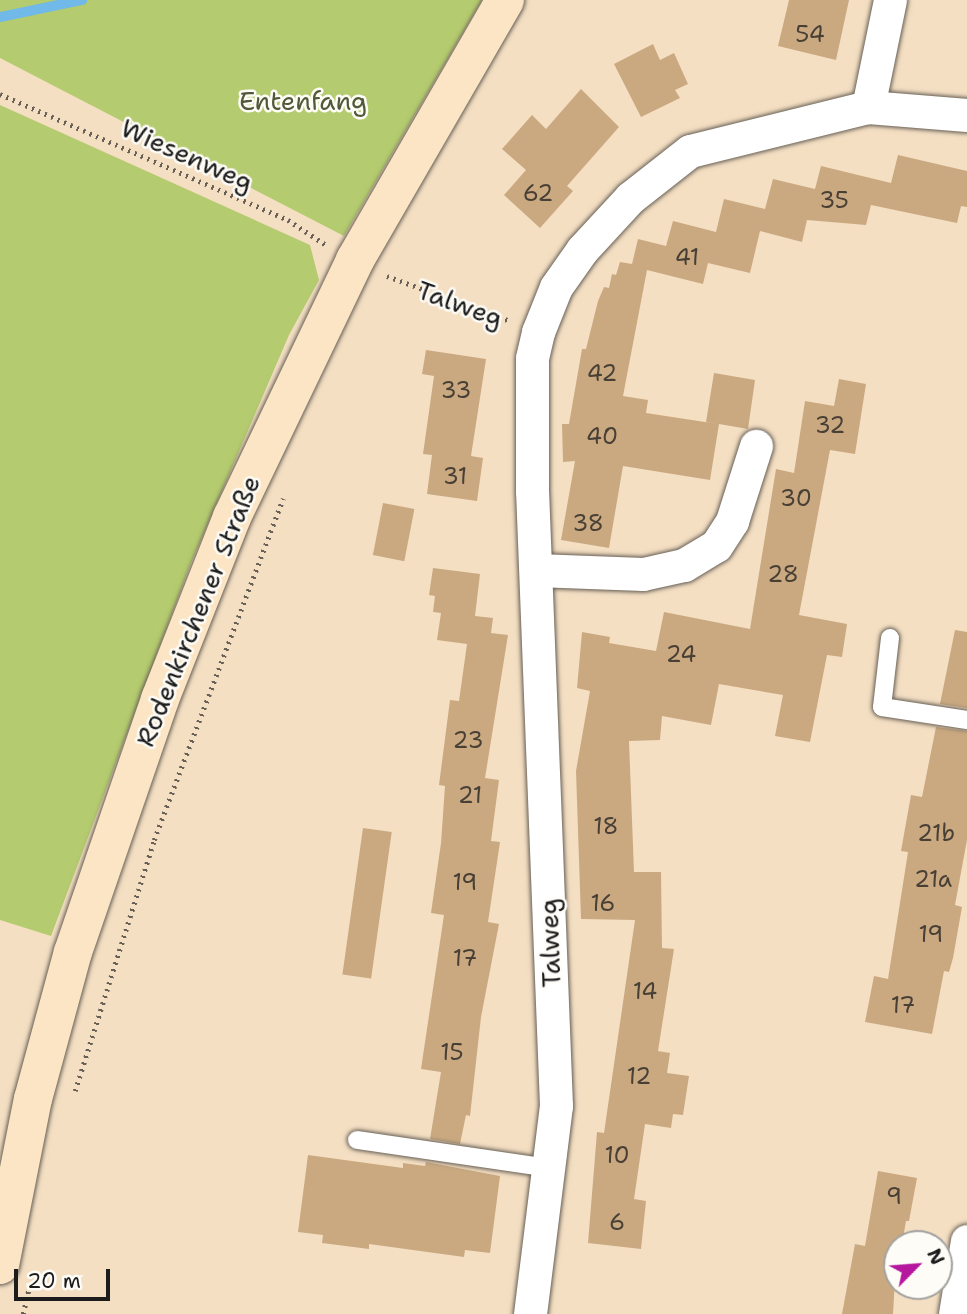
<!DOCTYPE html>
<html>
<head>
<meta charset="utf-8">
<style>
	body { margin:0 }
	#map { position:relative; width:967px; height:1314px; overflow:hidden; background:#f4dfc3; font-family:"Shantell Sans",sans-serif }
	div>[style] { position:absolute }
	.green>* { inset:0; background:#b5cb6f }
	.stream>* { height:10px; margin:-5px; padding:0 5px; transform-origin:5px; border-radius:5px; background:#70b9e8 }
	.building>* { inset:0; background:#caa981; transform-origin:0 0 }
	.path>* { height:4.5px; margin-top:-2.25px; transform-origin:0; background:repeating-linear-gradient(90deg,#686056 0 2px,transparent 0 7px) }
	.roads { filter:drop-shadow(0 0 2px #686056) drop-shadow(0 0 2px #686056) }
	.lane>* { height:18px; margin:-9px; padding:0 9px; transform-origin:9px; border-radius:9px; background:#fff }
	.street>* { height:33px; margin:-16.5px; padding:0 16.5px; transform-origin:16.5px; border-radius:16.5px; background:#fff }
	.secondary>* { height:38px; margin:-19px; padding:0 19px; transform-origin:19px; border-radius:19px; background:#fce5c4 }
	span { translate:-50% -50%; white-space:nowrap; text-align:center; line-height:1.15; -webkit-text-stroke:5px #fdfcf7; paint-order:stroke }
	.number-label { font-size:23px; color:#483f35 }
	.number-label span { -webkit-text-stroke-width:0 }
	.park-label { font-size:26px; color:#525939 }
	.street-label { font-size:26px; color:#1c1c1c }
	.north { position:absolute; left:883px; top:1230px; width:70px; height:70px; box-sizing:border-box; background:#fdfcf7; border:2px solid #a3a29f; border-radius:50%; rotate:65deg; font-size:19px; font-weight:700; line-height:28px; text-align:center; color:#1c1c1c }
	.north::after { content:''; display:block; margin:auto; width:24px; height:32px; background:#b5179e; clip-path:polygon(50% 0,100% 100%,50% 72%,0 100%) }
	.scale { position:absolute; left:14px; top:1269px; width:96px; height:32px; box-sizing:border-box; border:4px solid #1c1c1c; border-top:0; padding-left:9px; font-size:21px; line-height:24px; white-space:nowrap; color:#1c1c1c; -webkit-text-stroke:5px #fdfcf7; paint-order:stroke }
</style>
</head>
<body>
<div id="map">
	<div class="green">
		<i style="clip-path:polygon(0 0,482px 0,344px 236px,0 58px)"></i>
		<i style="clip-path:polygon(0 105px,310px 245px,319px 280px,289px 335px,191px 563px,51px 936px,0 920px)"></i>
	</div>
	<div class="stream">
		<i style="left:0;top:17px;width:84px;rotate:-11.7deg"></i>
	</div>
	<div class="building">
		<i style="clip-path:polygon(789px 0,849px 0,836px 60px,778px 46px)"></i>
		<i style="clip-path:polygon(653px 44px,660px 60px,674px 53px,688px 84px,675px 90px,680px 98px,641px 117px,614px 64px)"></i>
		<i style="clip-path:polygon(581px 89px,619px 127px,567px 186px,573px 191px,540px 228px,504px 195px,526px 170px,502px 149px,532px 115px,546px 129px)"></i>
		<i style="clip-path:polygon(898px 155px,967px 171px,967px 207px,961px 206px,957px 223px,871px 205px,866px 225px,807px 220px,802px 242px,760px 231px,750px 273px,708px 263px,703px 284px,647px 270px,623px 396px,648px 400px,646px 413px,718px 424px,706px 422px,714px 373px,755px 380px,748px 429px,719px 424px,710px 480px,623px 466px,609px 548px,561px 540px,575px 461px,563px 462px,562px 424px,569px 424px,582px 349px,586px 349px,598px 301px,604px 287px,609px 288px,612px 274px,616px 275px,620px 262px,632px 264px,638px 239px,666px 246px,673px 221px,716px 232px,724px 199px,765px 209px,773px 179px,815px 189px,821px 166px,891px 183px)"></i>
		<i style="clip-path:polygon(426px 350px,486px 359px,471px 456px,483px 458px,477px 501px,427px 494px,432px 455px,423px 454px,434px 376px,422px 374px)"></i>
		<i style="clip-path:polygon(839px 379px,866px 384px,855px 454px,830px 450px,799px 615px,847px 624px,842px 657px,827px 655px,810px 742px,775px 736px,783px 695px,719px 684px,711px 725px,662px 716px,660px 740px,629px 741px,634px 872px,661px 872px,662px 948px,674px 949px,658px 1051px,670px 1053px,667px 1073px,689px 1076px,683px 1115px,673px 1114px,671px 1128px,645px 1124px,634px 1199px,646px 1201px,641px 1249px,588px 1243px,597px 1132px,604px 1133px,635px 920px,581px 919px,576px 771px,590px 691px,577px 688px,582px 632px,610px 637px,609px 643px,656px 651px,664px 612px,750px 629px,776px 469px,794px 473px,805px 401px,834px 406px)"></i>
		<i style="left:383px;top:503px;width:32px;height:53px;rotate:11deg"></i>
		<i style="clip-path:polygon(433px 568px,480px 574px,475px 616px,493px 618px,491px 633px,508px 635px,485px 778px,499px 780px,491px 841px,500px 842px,488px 922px,499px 924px,481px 1017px,470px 1116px,466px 1115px,460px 1144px,430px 1139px,441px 1072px,421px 1069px,444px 915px,431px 913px,441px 843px,445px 786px,439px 785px,450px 700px,459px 701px,467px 644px,437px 640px,441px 613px,433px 612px,435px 596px,429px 595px)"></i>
		<i style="clip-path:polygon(955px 630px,967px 632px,967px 708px,940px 704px)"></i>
		<i style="clip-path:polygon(936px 727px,967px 731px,967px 840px,955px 905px,962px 907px,953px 958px,949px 972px,944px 971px,932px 1034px,865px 1022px,874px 976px,888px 979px,908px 852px,901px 851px,911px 795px,922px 797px)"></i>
		<i style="left:363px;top:828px;width:29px;height:148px;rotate:8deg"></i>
		<i style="clip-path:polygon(308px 1155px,403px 1168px,403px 1163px,425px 1166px,426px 1162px,500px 1176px,490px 1253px,465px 1250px,464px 1257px,369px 1244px,369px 1249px,322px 1243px,323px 1235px,298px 1232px)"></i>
		<i style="clip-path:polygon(878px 1171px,917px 1178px,909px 1221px,906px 1221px,902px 1244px,897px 1244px,893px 1314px,842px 1314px,855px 1244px,865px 1246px)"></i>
	</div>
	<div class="path">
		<i style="left:0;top:94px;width:314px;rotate:23.6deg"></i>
		<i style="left:288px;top:220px;width:45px;rotate:33.3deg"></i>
		<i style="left:387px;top:276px;width:131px;rotate:20.1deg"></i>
		<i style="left:75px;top:1091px;width:263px;rotate:-72.5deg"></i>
		<i style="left:154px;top:840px;width:365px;rotate:-69.3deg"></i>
		<i style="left:23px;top:1314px;width:31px;rotate:-77deg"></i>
	</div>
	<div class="roads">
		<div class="lane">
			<i style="left:890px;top:638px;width:69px;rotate:96.6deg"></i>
			<i style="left:882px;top:707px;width:86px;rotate:8.7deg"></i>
			<i style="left:357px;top:1140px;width:193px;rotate:8.3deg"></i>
		</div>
		<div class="street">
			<i style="left:868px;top:107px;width:109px;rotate:-78.4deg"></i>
			<i style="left:536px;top:570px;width:107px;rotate:2.1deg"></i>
			<i style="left:643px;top:574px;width:42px;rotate:-12.4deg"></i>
			<i style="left:684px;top:565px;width:37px;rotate:-31deg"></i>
			<i style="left:716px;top:546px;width:30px;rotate:-57deg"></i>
			<i style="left:732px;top:521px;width:79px;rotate:-72.3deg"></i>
			<i style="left:530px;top:1314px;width:210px;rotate:-82.9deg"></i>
			<i style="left:556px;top:1106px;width:615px;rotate:-92.23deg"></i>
			<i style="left:532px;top:491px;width:133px;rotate:-90deg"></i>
			<i style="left:532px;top:358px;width:27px;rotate:-77deg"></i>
			<i style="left:538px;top:332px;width:48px;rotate:-68.2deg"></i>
			<i style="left:556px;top:287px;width:45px;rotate:-54.9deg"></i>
			<i style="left:582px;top:250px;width:71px;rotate:-47.3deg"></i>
			<i style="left:630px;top:198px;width:76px;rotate:-38.1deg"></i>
			<i style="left:690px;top:151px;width:183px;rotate:-13.9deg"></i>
			<i style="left:868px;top:107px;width:99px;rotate:4.6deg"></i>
			<i style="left:955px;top:1314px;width:74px;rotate:-80.7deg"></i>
		</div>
		<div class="secondary">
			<i style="left:0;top:1265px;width:169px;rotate:-78.8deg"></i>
			<i style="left:33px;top:1099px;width:152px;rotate:-74.8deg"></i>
			<i style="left:73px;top:952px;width:268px;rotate:-71deg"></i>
			<i style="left:160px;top:699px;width:196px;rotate:-68.4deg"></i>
			<i style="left:232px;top:517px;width:285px;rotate:-64.4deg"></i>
			<i style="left:355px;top:260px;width:300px;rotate:-60deg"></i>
		</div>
	</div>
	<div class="number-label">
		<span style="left:810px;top:34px">54</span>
		<span style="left:538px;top:193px">62</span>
		<span style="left:834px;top:200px">35</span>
		<span style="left:687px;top:257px">41</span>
		<span style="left:602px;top:373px">42</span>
		<span style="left:456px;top:390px">33</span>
		<span style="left:830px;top:425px">32</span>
		<span style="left:602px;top:436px">40</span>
		<span style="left:455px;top:476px">31</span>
		<span style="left:796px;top:498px">30</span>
		<span style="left:588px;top:523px">38</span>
		<span style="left:783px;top:574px">28</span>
		<span style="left:681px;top:654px">24</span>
		<span style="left:468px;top:740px">23</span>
		<span style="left:470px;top:795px">21</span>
		<span style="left:606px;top:826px">18</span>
		<span style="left:936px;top:833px">21b</span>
		<span style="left:933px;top:879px">21a</span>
		<span style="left:465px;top:882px">19</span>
		<span style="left:603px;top:903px">16</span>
		<span style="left:931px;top:934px">19</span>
		<span style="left:465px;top:958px">17</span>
		<span style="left:645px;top:991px">14</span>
		<span style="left:903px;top:1005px">17</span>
		<span style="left:452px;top:1052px">15</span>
		<span style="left:639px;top:1076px">12</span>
		<span style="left:617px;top:1155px">10</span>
		<span style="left:894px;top:1196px">9</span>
		<span style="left:617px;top:1222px">6</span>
	</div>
	<div class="park-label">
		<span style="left:303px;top:101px">Entenfang</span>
	</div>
	<div class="street-label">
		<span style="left:187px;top:155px;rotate:24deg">Wiesenweg</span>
		<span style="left:460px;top:304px;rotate:20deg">Talweg</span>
		<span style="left:198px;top:611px;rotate:-68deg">Rodenkirchener Straße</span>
		<span style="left:550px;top:943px;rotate:-92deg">Talweg</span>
	</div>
	<div class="north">N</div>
	<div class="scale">20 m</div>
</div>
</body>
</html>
